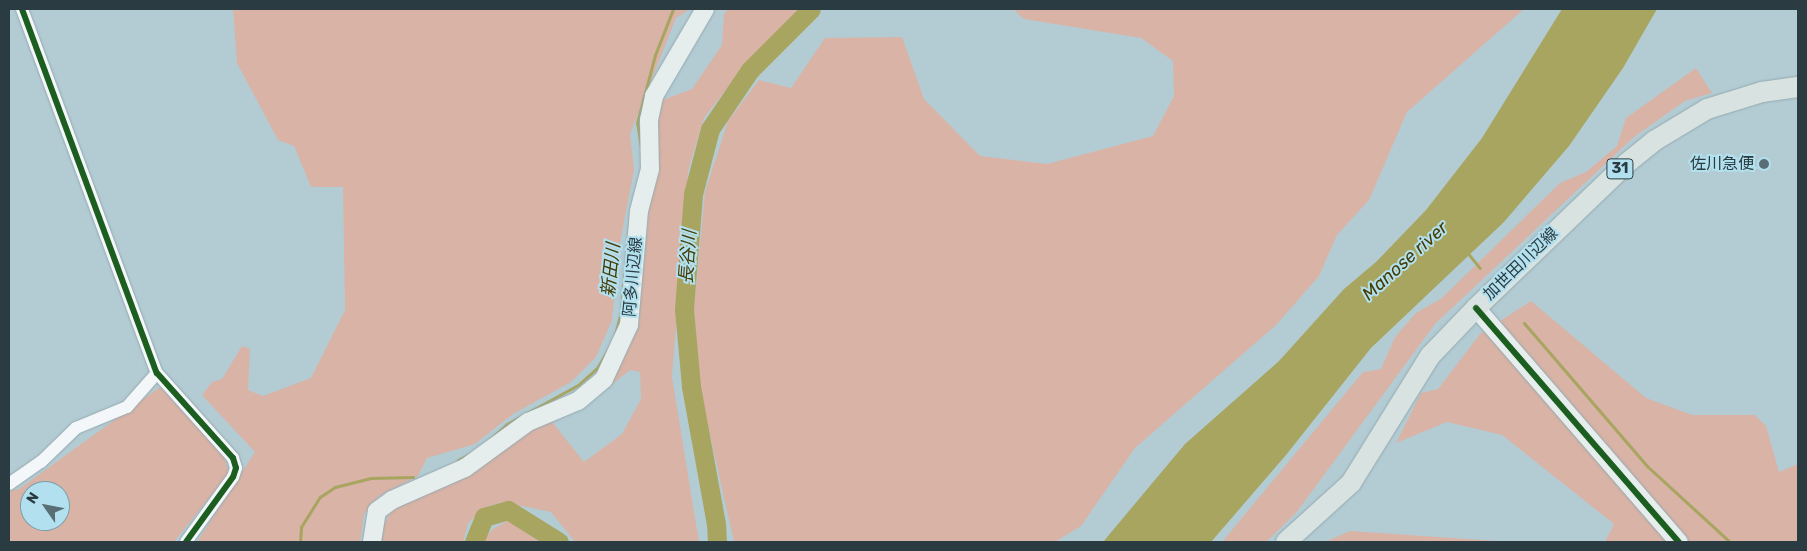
<!DOCTYPE html>
<html>
<head>
<meta charset="utf-8">
<style>
	body { margin:0 }
	#map { position:relative; width:1807px; height:551px; overflow:hidden; background:#b3ccd4; font-family:Rubik,"Noto Sans JP",sans-serif }
	div>[style] { position:absolute }
	.green>* { inset:0; background:#d8b3a6 }
	.water>* { inset:0; background:#a8a560 }
	.stream>* { height:3px; margin:-1.5px; padding:0 1.5px; transform-origin:1.5px; border-radius:1.5px; background:#a8a560 }
	.river>* { height:19px; margin:-9.5px; padding:0 9.5px; transform-origin:9.5px; border-radius:9.5px; background:#a8a560 }
	.roads { filter:drop-shadow(0 0 1px #95a9af) drop-shadow(0 0 1px #95a9af) }
	.street>* { height:12px; margin:-6px; padding:0 6px; transform-origin:6px; border-radius:6px; background:#f4f7f9 }
	.secondary>* { height:18px; margin:-9px; padding:0 9px; transform-origin:9px; border-radius:9px; background:#e5eded }
	.primary>* { height:20px; margin:-10px; padding:0 10px; transform-origin:10px; border-radius:10px; background:#d8e3e1 }
	.cycleway>* { height:6px; margin:-3px; padding:0 3px; transform-origin:3px; border-radius:3px; background:#1b5e20 }
	.dots>* { width:14px; height:14px; translate:-50% -50%; box-sizing:border-box; border:2px solid #b3e0ef; border-radius:50% }
	span { translate:-50% -50%; white-space:nowrap; text-align:center; line-height:1.15; -webkit-text-stroke:4px #b3e0ef; paint-order:stroke }
	.shield-label span { padding:1px 4px; background:#b3e0ef; border:1px solid; border-radius:4px; -webkit-text-stroke-width:0 }
	.shield-label { font-size:15px; color:#2a3c42; font-weight:700 }
	.poi-label { font-size:16px; color:#2a3c42 }
	.right { translate:-100% -50%; text-align:right }
	.street-label { font-size:16px; color:#2a3c42 }
	.water-label { font-size:18px; color:#453c03; font-style:italic }
	.frame { position:absolute; inset:0; border:10px solid #2a3c42; pointer-events:none }
	.north { position:absolute; left:20px; top:481px; width:50px; height:50px; box-sizing:border-box; background:#b3e0ef; border:1px solid #7c9eaa; border-radius:50%; rotate:303deg; font-size:14px; font-weight:700; line-height:20px; text-align:center; color:#2a3c42 }
	.north::after { content:''; display:block; margin:auto; width:18px; height:22px; background:#5a6e75; clip-path:polygon(50% 0,100% 100%,50% 72%,0 100%) }
</style>
</head>
<body>
<div id="map">
	<div class="green">
		<i style="clip-path:polygon(233px 9px,690px 9px,676px 18px,630px 134px,634px 170px,619px 248px,612px 320px,596px 357px,571px 382px,513px 414px,475px 444px,427px 458px,418px 476px,379px 496px,364px 514px,360px 542px,197px 542px,255px 452px,202px 395px,212px 382px,222px 379px,242px 346px,250px 349px,248px 390px,263px 396px,311px 378px,345px 310px,343px 187px,311px 187px,294px 146px,278px 140px,237px 63px)"></i>
		<i style="clip-path:polygon(728px 9px,800px 9px,746px 64px,704px 118px,688px 171px,672px 377px,699px 542px,575px 542px,551px 512px,503px 502px,486px 507px,468px 523px,463px 542px,381px 542px,385px 522px,395px 505px,549px 418px,584px 462px,622px 434px,641px 399px,640px 372px,630px 370px,606px 389px,637px 331px,660px 101px,692px 89px,722px 45px,724px 14px)"></i>
		<i style="clip-path:polygon(1013px 9px,1524px 9px,1407px 112px,1369px 200px,1337px 235px,1319px 276px,1276px 325px,1135px 448px,1081px 526px,1055px 542px,734px 542px,699px 385px,694px 309px,705px 192px,728px 121px,759px 80px,791px 88px,825px 38px,902px 37px,924px 99px,980px 156px,1047px 164px,1153px 136px,1174px 96px,1173px 61px,1141px 38px,1024px 19px)"></i>
		<i style="clip-path:polygon(1696px 68px,1712px 93px,1685px 101px,1634px 137px,1435px 324px,1296px 513px,1266px 542px,1222px 542px,1363px 372px,1381px 369px,1395px 337px,1416px 313px,1442px 298px,1560px 183px,1586px 172px,1617px 146px,1626px 118px)"></i>
		<i style="clip-path:polygon(1531px 301px,1646px 398px,1692px 415px,1755px 415px,1766px 426px,1779px 472px,1798px 464px,1798px 542px,1605px 542px,1614px 524px,1502px 435px,1447px 422px,1396px 443px,1421px 393px,1438px 389px,1480px 334px)"></i>
		<i style="clip-path:polygon(evenodd,160px 387px,224px 456px,229px 473px,174px 542px,9px 542px,9px 491px,19px 489px,160px 387px,30px 491px,60px 491px,60px 521px,30px 521px,30px 491px)"></i>
		<i style="clip-path:polygon(507px 521px,516px 525px,540px 542px,482px 542px,493px 529px)"></i>
		<i style="clip-path:polygon(1350px 531px,1512px 542px,1325px 542px)"></i>
	</div>
	<div class="water">
		<i style="clip-path:polygon(1562px 9px,1657px 9px,1623px 68px,1569px 146px,1504px 222px,1371px 348px,1286px 455px,1211px 542px,1103px 542px,1185px 444px,1279px 361px,1344px 289px,1376px 262px,1426px 210px,1482px 138px)"></i>
	</div>
	<div class="stream">
		<i style="left:641px;top:147px;width:24px;rotate:-99deg"></i>
		<i style="left:637px;top:123px;width:70px;rotate:-75.2deg"></i>
		<i style="left:655px;top:55px;width:49px;rotate:-68.6deg"></i>
		<i style="left:1466px;top:251px;width:22px;rotate:51deg"></i>
		<i style="left:1524px;top:323px;width:189px;rotate:49.3deg"></i>
		<i style="left:1647px;top:466px;width:113px;rotate:42.5deg"></i>
		<i style="left:614px;top:339px;width:30px;rotate:-76deg"></i>
		<i style="left:621px;top:310px;width:91px;rotate:-84.4deg"></i>
		<i style="left:487px;top:442px;width:27px;rotate:-42deg"></i>
		<i style="left:507px;top:424px;width:81px;rotate:-28.8deg"></i>
		<i style="left:578px;top:385px;width:25px;rotate:-42deg"></i>
		<i style="left:597px;top:368px;width:26px;rotate:-59deg"></i>
		<i style="left:458px;top:460px;width:16px;rotate:-27deg"></i>
		<i style="left:300px;top:542px;width:15px;rotate:-86deg"></i>
		<i style="left:301px;top:527px;width:36px;rotate:-58deg"></i>
		<i style="left:320px;top:497px;width:18px;rotate:-34deg"></i>
		<i style="left:335px;top:487px;width:37px;rotate:-14deg"></i>
		<i style="left:371px;top:478px;width:42px;rotate:-1.4deg"></i>
	</div>
	<div class="river">
		<i style="left:474px;top:542px;width:27px;rotate:-68deg"></i>
		<i style="left:484px;top:517px;width:25px;rotate:-16deg"></i>
		<i style="left:508px;top:510px;width:60px;rotate:32.1deg"></i>
		<i style="left:717px;top:542px;width:18px;rotate:-93deg"></i>
		<i style="left:716px;top:524px;width:140px;rotate:-100.3deg"></i>
		<i style="left:691px;top:386px;width:77px;rotate:-95.2deg"></i>
		<i style="left:684px;top:309px;width:115px;rotate:-85.5deg"></i>
		<i style="left:693px;top:194px;width:67px;rotate:-75.3deg"></i>
		<i style="left:710px;top:129px;width:71px;rotate:-55.9deg"></i>
		<i style="left:750px;top:70px;width:86px;rotate:-45deg"></i>
	</div>
	<div class="roads">
		<div class="street">
			<i style="left:22px;top:9px;width:388px;rotate:69.7deg"></i>
			<i style="left:157px;top:373px;width:114px;rotate:48.2deg"></i>
			<i style="left:233px;top:458px;width:10px;rotate:73deg"></i>
			<i style="left:236px;top:468px;width:9px;rotate:108deg"></i>
			<i style="left:233px;top:477px;width:80px;rotate:125.9deg"></i>
			<i style="left:9px;top:484px;width:39px;rotate:-35deg"></i>
			<i style="left:41px;top:462px;width:49px;rotate:-44.2deg"></i>
			<i style="left:76px;top:428px;width:55px;rotate:-22.4deg"></i>
			<i style="left:127px;top:407px;width:45px;rotate:-48.6deg"></i>
		</div>
		<div class="secondary">
			<i style="left:1476px;top:308px;width:310px;rotate:49.1deg"></i>
			<i style="left:372px;top:542px;width:31px;rotate:-81deg"></i>
			<i style="left:377px;top:511px;width:19px;rotate:-36deg"></i>
			<i style="left:392px;top:500px;width:80px;rotate:-23.7deg"></i>
			<i style="left:465px;top:468px;width:78px;rotate:-36.1deg"></i>
			<i style="left:528px;top:422px;width:54px;rotate:-22.8deg"></i>
			<i style="left:578px;top:401px;width:34px;rotate:-40deg"></i>
			<i style="left:604px;top:379px;width:60px;rotate:-65.2deg"></i>
			<i style="left:629px;top:325px;width:114px;rotate:-85deg"></i>
			<i style="left:639px;top:211px;width:43px;rotate:-75.3deg"></i>
			<i style="left:650px;top:169px;width:49px;rotate:-91.2deg"></i>
			<i style="left:649px;top:120px;width:25px;rotate:-78deg"></i>
			<i style="left:654px;top:96px;width:101px;rotate:-59.6deg"></i>
		</div>
		<div class="primary">
			<i style="left:1286px;top:542px;width:88px;rotate:-42.2deg"></i>
			<i style="left:1351px;top:483px;width:150px;rotate:-58.1deg"></i>
			<i style="left:1430px;top:356px;width:66px;rotate:-46.2deg"></i>
			<i style="left:1476px;top:308px;width:209px;rotate:-43.8deg"></i>
			<i style="left:1627px;top:163px;width:35px;rotate:-39deg"></i>
			<i style="left:1654px;top:141px;width:62px;rotate:-31.1deg"></i>
			<i style="left:1707px;top:109px;width:58px;rotate:-17.2deg"></i>
			<i style="left:1762px;top:92px;width:36px;rotate:-8deg"></i>
		</div>
	</div>
	<div class="cycleway">
		<i style="left:22px;top:9px;width:388px;rotate:69.7deg"></i>
		<i style="left:157px;top:373px;width:114px;rotate:48.2deg"></i>
		<i style="left:233px;top:458px;width:10px;rotate:73deg"></i>
		<i style="left:236px;top:468px;width:9px;rotate:108deg"></i>
		<i style="left:233px;top:477px;width:80px;rotate:125.9deg"></i>
		<i style="left:1476px;top:308px;width:310px;rotate:49.1deg"></i>
	</div>
	<div class="dots">
		<i style="left:1764px;top:164px;background:#5a6e75"></i>
	</div>
	<div class="shield-label">
		<span style="left:1620px;top:169px">31</span>
	</div>
	<div class="poi-label">
		<span class="right" style="left:1754px;top:164px">佐川急便</span>
	</div>
	<div class="street-label">
		<span style="left:1521px;top:264px;rotate:-44deg">加世田川辺線</span>
		<span style="left:633px;top:277px;rotate:-85deg">阿多川辺線</span>
	</div>
	<div class="water-label">
		<span style="left:688px;top:257px;rotate:-86deg">長谷川</span>
		<span style="left:1405px;top:261px;rotate:-42deg">Manose river</span>
		<span style="left:611px;top:270px;rotate:-84deg">新田川</span>
	</div>
	<div class="frame"></div>
	<div class="north">N</div>
</div>
</body>
</html>
